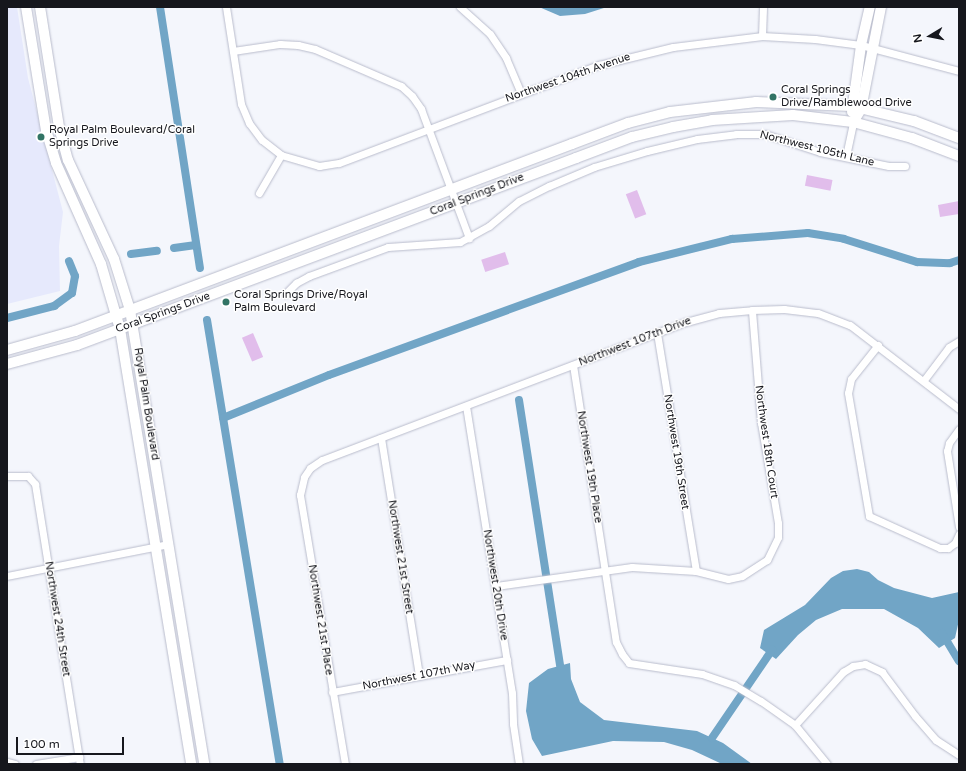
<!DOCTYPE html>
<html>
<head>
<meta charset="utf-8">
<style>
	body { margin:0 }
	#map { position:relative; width:966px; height:771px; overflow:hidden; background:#f4f6fc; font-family:"Varela Round",sans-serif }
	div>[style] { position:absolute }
	.built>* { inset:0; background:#e6e9fc }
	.green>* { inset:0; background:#e1bdeb; transform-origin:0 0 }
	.water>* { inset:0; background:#71a5c6 }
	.canal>* { height:8px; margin:-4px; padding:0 4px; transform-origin:4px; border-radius:4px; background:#71a5c6 }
	.roads { filter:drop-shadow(0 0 1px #b9bccc) drop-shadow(0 0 1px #b9bccc) }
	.street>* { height:7px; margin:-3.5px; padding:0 3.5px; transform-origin:3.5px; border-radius:3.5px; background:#fff }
	.secondary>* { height:10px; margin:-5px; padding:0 5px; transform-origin:5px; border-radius:5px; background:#fff }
	.dots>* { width:11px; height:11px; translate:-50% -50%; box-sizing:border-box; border:2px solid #fff; border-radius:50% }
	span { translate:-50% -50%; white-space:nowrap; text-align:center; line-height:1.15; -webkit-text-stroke:3px #fff; paint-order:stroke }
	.street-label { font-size:11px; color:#16171d }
	.poi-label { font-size:11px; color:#16171d }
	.left { translate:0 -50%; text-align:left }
	.frame { position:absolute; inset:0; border:8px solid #16171d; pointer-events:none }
	.north { position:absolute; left:910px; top:16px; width:40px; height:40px; -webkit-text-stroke:3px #fff; paint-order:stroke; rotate:260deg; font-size:11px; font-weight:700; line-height:16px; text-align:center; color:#16171d }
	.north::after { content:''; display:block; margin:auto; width:14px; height:18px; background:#16171d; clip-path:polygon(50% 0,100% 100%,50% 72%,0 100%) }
	.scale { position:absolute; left:16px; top:737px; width:108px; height:18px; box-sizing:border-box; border:2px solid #16171d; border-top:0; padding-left:5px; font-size:12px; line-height:14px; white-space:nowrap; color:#16171d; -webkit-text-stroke:3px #fff; paint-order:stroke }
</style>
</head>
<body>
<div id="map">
	<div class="built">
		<i style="clip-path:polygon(7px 7px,17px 7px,28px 78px,63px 212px,59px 246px,60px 291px,7px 304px)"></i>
	</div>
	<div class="green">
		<i style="left:807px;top:175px;width:26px;height:11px;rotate:11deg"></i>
		<i style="left:637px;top:190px;width:26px;height:12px;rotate:69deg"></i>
		<i style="clip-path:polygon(959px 201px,959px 214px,940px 217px,938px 205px)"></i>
		<i style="left:505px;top:252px;width:13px;height:25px;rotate:72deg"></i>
		<i style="left:253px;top:333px;width:26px;height:12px;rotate:67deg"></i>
	</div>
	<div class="water">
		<i style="clip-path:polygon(539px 7px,607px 7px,585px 14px,560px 16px)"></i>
		<i style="clip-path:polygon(857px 569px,869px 572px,878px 580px,894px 588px,932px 598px,959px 592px,959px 620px,955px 638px,939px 648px,918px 628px,884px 609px,842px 609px,816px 620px,798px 635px,776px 659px,760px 648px,764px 630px,805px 605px,831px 578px,843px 571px)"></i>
		<i style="clip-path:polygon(570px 663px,571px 679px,580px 702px,604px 720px,697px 731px,723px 743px,752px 764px,722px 764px,692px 750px,664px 742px,613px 741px,542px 756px,532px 739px,526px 711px,529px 683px,548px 669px)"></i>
	</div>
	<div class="canal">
		<i style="left:160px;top:7px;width:264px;rotate:81.3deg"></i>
		<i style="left:174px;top:248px;width:22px;rotate:-8deg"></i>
		<i style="left:131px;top:254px;width:26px;rotate:-7deg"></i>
		<i style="left:7px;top:318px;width:49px;rotate:-14.3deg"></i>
		<i style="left:54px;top:306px;width:22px;rotate:-36deg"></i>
		<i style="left:72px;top:293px;width:17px;rotate:-80deg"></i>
		<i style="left:75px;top:276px;width:16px;rotate:-112deg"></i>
		<i style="left:207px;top:320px;width:450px;rotate:80.7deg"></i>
		<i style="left:519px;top:400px;width:269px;rotate:81.2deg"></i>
		<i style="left:223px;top:418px;width:114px;rotate:-22.1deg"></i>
		<i style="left:329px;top:375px;width:330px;rotate:-20deg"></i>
		<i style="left:639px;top:262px;width:96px;rotate:-13.9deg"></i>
		<i style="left:732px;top:239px;width:76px;rotate:-4.5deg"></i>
		<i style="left:808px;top:233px;width:36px;rotate:9deg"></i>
		<i style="left:844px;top:239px;width:77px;rotate:17.5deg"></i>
		<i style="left:917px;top:262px;width:33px;rotate:2deg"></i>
		<i style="left:950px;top:263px;width:9px;rotate:-18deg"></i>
		<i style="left:942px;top:633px;width:33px;rotate:59deg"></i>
		<i style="left:712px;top:738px;width:107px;rotate:-55.7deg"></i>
	</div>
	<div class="roads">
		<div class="street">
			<i style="left:226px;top:7px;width:98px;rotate:81.2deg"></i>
			<i style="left:241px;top:104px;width:21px;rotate:67deg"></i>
			<i style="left:249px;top:123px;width:21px;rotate:53deg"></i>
			<i style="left:262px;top:140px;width:24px;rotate:38deg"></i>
			<i style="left:281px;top:155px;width:40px;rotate:16deg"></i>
			<i style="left:319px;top:166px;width:20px;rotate:-9deg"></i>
			<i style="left:339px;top:163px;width:278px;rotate:-20.7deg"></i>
			<i style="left:599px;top:65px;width:76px;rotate:-13.7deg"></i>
			<i style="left:673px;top:47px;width:90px;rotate:-7deg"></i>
			<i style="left:762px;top:36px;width:53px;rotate:3.2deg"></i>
			<i style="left:815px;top:39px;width:46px;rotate:7.4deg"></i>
			<i style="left:861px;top:45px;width:101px;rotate:14.9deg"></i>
			<i style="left:460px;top:7px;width:40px;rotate:42deg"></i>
			<i style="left:490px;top:34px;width:29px;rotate:56deg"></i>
			<i style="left:506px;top:58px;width:39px;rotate:67deg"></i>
			<i style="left:762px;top:36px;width:29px;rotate:-88deg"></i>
			<i style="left:233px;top:51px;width:48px;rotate:-8.5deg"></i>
			<i style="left:280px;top:44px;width:18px;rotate:3deg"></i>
			<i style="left:298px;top:45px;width:17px;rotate:13deg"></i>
			<i style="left:315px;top:49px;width:94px;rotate:23.3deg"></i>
			<i style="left:401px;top:86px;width:15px;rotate:42deg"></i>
			<i style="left:412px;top:96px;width:16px;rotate:55deg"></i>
			<i style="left:421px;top:109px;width:138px;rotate:69.6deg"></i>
			<i style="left:846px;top:156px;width:35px;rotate:-78deg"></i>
			<i style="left:259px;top:193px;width:44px;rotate:-59.9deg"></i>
			<i style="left:285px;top:294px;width:16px;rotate:-45deg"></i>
			<i style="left:296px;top:283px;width:15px;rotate:-28deg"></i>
			<i style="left:309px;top:276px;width:84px;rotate:-20.2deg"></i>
			<i style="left:388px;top:247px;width:72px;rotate:-4deg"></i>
			<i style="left:460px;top:242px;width:33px;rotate:-29deg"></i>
			<i style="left:489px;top:226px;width:39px;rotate:-40deg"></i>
			<i style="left:519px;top:201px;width:34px;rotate:-27deg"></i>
			<i style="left:549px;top:186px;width:49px;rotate:-22.9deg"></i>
			<i style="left:594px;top:167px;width:55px;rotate:-16.8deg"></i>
			<i style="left:647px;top:151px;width:51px;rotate:-13.5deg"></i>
			<i style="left:697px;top:139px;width:39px;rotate:-7deg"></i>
			<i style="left:736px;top:134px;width:29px"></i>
			<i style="left:765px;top:134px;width:58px;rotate:18.1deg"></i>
			<i style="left:820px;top:152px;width:70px;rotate:11.5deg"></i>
			<i style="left:889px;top:166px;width:16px"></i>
			<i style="left:657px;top:333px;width:241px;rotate:80.7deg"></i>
			<i style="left:878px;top:345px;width:43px;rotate:128.5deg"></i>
			<i style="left:851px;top:379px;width:14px;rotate:102deg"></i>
			<i style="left:848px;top:393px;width:125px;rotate:80.3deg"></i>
			<i style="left:869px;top:516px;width:78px;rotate:24.3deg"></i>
			<i style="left:940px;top:548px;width:8px"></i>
			<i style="left:948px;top:548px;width:9px;rotate:-36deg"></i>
			<i style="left:955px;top:543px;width:10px;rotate:-66deg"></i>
			<i style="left:573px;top:365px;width:280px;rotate:81.2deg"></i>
			<i style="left:616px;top:642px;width:13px;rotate:63deg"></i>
			<i style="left:622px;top:654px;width:11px;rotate:52deg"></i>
			<i style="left:629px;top:663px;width:74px;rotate:8.6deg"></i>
			<i style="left:702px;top:674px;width:34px;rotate:19deg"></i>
			<i style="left:734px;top:685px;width:31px;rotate:31deg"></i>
			<i style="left:761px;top:701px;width:42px;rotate:35.2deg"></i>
			<i style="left:795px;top:725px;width:50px;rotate:50.6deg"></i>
			<i style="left:924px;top:380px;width:41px;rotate:-52.9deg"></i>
			<i style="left:949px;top:347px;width:12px;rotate:-31deg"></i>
			<i style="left:466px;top:406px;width:291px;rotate:80.9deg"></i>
			<i style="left:512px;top:693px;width:31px;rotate:88deg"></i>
			<i style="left:513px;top:724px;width:40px;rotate:81.5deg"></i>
			<i style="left:959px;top:429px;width:17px;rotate:126deg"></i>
			<i style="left:949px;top:443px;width:8px;rotate:104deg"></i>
			<i style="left:947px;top:451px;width:77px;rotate:81deg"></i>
			<i style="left:381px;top:438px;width:241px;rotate:80.9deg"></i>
			<i style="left:7px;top:476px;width:21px"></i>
			<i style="left:28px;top:476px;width:11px;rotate:49deg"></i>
			<i style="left:35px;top:484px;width:284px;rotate:80.9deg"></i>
			<i style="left:7px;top:576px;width:165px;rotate:-11.2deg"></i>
			<i style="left:496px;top:586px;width:137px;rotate:-8deg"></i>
			<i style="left:632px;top:567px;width:64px;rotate:3.6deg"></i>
			<i style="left:696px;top:571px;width:33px;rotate:14deg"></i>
			<i style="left:728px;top:579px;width:14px;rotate:-12deg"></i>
			<i style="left:742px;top:576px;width:30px;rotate:-33deg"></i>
			<i style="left:767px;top:560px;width:25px;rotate:-64deg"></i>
			<i style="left:778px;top:537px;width:14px;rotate:-90deg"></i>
			<i style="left:778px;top:523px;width:101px;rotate:-99.6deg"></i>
			<i style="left:761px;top:423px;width:113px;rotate:-94.6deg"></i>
			<i style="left:332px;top:692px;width:178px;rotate:-10.4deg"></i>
			<i style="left:795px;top:725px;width:72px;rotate:-47.8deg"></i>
			<i style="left:843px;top:672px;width:12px;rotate:-31deg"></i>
			<i style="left:853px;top:666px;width:12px;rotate:-9deg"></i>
			<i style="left:865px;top:664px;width:19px;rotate:25deg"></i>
			<i style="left:882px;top:672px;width:55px;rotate:53.1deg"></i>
			<i style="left:915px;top:716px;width:32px;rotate:49deg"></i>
			<i style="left:936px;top:740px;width:27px;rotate:33deg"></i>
			<i style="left:7px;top:762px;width:8px;rotate:14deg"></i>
			<i style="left:36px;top:764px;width:44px;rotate:-9.2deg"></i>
			<i style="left:345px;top:764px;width:273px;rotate:-99.5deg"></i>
			<i style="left:300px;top:495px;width:18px;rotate:-77deg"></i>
			<i style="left:304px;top:477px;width:11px;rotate:-56deg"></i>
			<i style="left:310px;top:468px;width:14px;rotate:-34deg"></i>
			<i style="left:322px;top:460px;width:389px;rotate:-20.8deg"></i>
			<i style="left:686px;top:322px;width:34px;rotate:-15deg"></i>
			<i style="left:719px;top:313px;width:33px;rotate:-5deg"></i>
			<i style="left:752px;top:310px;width:32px;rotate:-2deg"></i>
			<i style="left:784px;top:309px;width:34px;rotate:7deg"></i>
			<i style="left:818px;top:313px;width:34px;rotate:21deg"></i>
			<i style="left:850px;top:325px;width:138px;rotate:37.6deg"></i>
		</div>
		<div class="secondary">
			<i style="left:26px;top:7px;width:125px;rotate:80.8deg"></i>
			<i style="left:46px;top:130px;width:34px;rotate:73deg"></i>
			<i style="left:56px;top:163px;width:111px;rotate:66deg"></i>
			<i style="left:101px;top:264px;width:68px;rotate:73.7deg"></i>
			<i style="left:120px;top:329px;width:441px;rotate:80.7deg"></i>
			<i style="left:40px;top:7px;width:121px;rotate:81deg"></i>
			<i style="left:59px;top:127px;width:34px;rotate:75deg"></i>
			<i style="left:68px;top:160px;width:109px;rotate:65.1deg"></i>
			<i style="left:114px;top:259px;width:53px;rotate:72.6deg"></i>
			<i style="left:130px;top:310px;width:460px;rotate:80.7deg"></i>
			<i style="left:852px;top:112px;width:68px;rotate:-82.3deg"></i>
			<i style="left:861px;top:45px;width:39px;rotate:-77deg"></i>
			<i style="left:853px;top:122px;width:15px;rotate:-58deg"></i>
			<i style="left:861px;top:109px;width:104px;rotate:-78.9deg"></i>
			<i style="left:7px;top:350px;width:71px;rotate:-15.6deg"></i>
			<i style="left:75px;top:331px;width:531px;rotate:-20.62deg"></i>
			<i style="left:572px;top:144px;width:60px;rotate:-20.6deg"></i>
			<i style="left:628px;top:123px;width:43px;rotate:-14.7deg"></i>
			<i style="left:670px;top:112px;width:87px;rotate:-6.6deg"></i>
			<i style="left:756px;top:102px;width:95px;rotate:2.4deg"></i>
			<i style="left:851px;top:106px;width:65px;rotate:13.4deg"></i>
			<i style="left:914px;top:121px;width:48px;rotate:20.7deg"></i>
			<i style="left:7px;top:364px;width:73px;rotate:-15.2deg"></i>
			<i style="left:77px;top:345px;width:533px;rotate:-20.54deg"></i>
			<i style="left:576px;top:158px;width:60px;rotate:-20.6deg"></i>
			<i style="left:632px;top:137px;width:42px;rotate:-13.7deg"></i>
			<i style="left:673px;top:127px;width:40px;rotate:-10deg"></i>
			<i style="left:712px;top:120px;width:81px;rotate:-3.5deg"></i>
			<i style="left:793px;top:115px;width:60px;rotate:6.7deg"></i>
			<i style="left:853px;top:122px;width:61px;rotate:15.2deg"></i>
			<i style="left:912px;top:138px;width:50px;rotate:21deg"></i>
		</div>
	</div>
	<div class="dots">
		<i style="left:773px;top:97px;background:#327465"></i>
		<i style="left:41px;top:137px;background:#327465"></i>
		<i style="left:226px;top:302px;background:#327465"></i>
	</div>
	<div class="street-label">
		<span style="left:568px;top:78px;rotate:-19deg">Northwest 104th Avenue</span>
		<span style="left:817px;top:149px;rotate:14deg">Northwest 105th Lane</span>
		<span style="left:477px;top:195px;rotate:-21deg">Coral Springs Drive</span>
		<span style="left:163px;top:313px;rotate:-20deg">Coral Springs Drive</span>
		<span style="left:635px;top:342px;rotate:-21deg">Northwest 107th Drive</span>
		<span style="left:146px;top:404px;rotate:81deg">Royal Palm Boulevard</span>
		<span style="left:766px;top:442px;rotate:82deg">Northwest 18th Court</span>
		<span style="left:676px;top:452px;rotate:81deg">Northwest 19th Street</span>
		<span style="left:589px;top:467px;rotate:81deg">Northwest 19th Place</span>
		<span style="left:400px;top:557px;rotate:81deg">Northwest 21st Street</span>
		<span style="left:495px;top:585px;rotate:81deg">Northwest 20th Drive</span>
		<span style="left:57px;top:619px;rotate:81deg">Northwest 24th Street</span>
		<span style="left:320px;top:620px;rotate:81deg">Northwest 21st Place</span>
		<span style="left:419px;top:676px;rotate:-11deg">Northwest 107th Way</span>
	</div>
	<div class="poi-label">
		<span class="left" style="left:781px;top:97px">Coral Springs<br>Drive/Ramblewood Drive</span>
		<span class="left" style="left:49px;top:137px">Royal Palm Boulevard/Coral<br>Springs Drive</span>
		<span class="left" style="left:234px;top:302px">Coral Springs Drive/Royal<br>Palm Boulevard</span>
	</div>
	<div class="frame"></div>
	<div class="north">N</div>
	<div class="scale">100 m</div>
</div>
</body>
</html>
